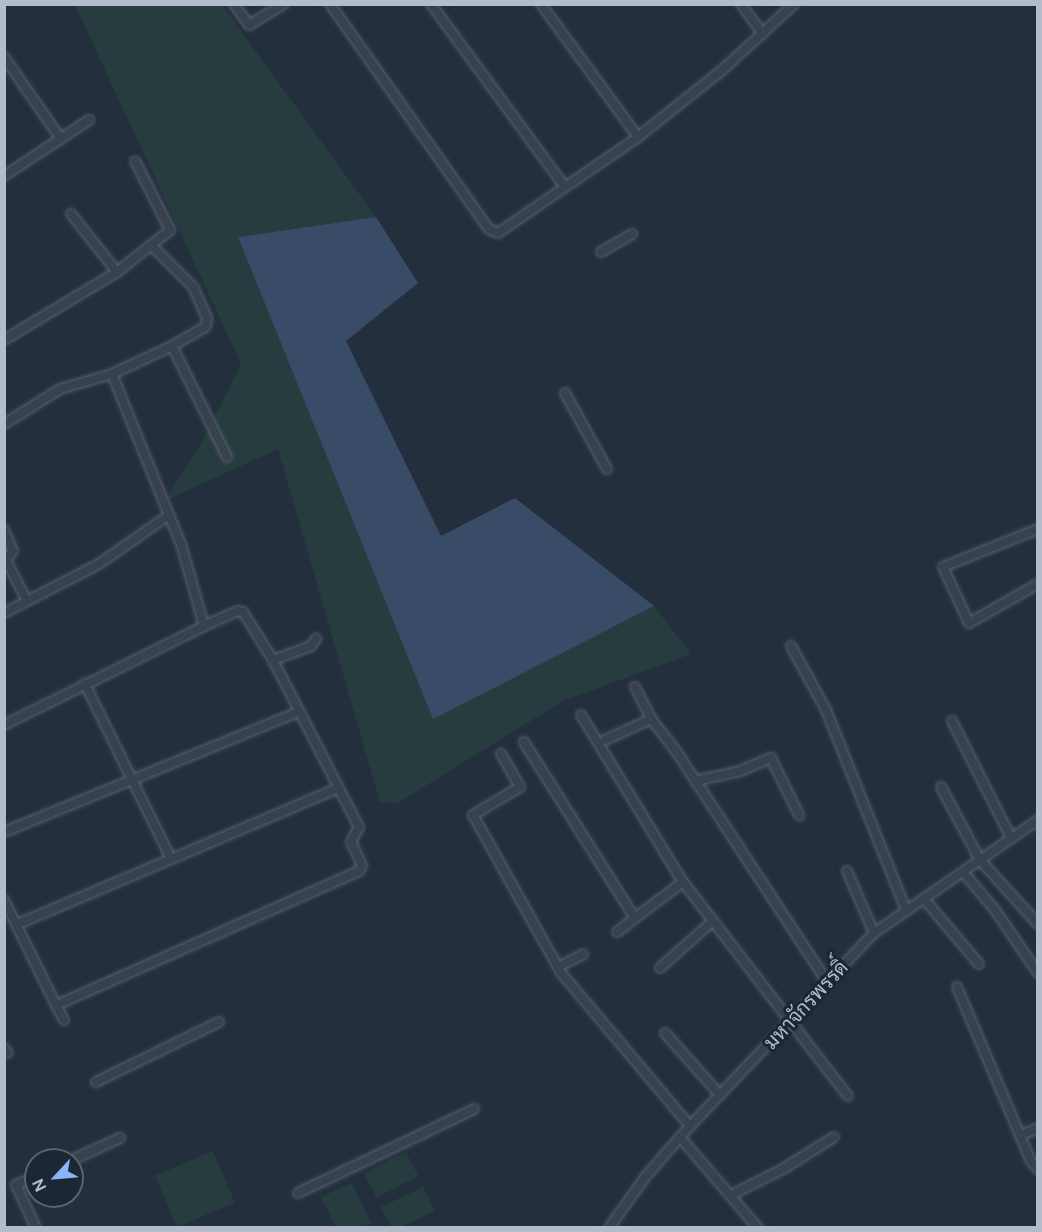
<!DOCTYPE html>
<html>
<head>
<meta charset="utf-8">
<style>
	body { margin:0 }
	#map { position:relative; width:1042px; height:1232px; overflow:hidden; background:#242f3e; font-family:"DM Sans",Sarabun,sans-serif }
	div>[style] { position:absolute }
	.green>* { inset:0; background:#263c3f; transform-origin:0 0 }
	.water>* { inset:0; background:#394c67 }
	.roads { filter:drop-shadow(0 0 2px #565f6c) drop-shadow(0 0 2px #565f6c) }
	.street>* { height:8px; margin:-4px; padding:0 4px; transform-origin:4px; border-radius:4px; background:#38414e }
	span { translate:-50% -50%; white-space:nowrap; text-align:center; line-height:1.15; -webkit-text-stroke:6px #1d2633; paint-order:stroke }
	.street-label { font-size:20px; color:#b4bcc9 }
	.frame { position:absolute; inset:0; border:6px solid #b4bcc9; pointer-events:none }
	.north { position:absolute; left:24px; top:1148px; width:60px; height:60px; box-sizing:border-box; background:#1d2633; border:2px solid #59626f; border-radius:50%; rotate:244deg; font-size:16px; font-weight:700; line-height:24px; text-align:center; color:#b4bcc9 }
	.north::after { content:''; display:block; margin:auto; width:21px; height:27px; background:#8ab4f8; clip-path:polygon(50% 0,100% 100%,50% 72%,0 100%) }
</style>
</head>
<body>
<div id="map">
	<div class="green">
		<i style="clip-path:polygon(75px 5px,222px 5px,376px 217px,238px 237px,433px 718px,654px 606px,691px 654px,563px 701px,396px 804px,380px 802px,278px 449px,164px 501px,202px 442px,241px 364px)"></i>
		<i style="left:213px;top:1151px;width:56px;height:63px;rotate:67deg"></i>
		<i style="left:406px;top:1152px;width:27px;height:47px;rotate:63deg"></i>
		<i style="clip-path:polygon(352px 1183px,371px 1223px,361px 1227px,336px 1227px,321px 1197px)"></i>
		<i style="clip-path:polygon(423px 1187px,435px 1211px,401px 1227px,391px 1227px,381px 1207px)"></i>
	</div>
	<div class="water">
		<i style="clip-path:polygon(376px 217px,418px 283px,346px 341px,441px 536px,515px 498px,654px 606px,433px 719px,238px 237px)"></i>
	</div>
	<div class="roads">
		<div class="street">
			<i style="left:234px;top:4px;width:26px;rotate:54deg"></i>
			<i style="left:249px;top:25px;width:41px;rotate:-31deg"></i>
			<i style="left:330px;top:4px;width:276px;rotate:54.8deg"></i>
			<i style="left:489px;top:229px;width:10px;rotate:24deg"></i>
			<i style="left:498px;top:233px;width:170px;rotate:-34.4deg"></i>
			<i style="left:638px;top:137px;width:106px;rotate:-38.5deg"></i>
			<i style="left:721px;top:71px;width:99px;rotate:-42.5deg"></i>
			<i style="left:431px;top:4px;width:225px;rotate:53.8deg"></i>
			<i style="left:541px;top:4px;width:165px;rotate:53.9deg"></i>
			<i style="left:741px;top:4px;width:37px;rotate:54deg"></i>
			<i style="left:4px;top:57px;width:100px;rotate:55.2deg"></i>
			<i style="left:4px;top:176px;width:102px;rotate:-33.4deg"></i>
			<i style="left:71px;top:214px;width:74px;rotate:51.6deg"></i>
			<i style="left:601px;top:252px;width:36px;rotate:-30deg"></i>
			<i style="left:4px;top:340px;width:132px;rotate:-31deg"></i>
			<i style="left:117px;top:272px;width:68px;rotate:-38.4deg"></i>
			<i style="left:170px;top:230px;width:77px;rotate:-116.9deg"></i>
			<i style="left:172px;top:346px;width:124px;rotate:63.6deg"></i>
			<i style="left:112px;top:374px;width:152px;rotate:68deg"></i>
			<i style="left:565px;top:393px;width:87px;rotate:61.1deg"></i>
			<i style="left:4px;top:424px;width:66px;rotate:-32deg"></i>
			<i style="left:60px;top:389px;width:54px;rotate:-16.1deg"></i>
			<i style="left:112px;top:374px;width:66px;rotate:-25deg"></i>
			<i style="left:172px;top:346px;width:39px;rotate:-30deg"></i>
			<i style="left:206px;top:326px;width:8px;rotate:-83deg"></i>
			<i style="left:207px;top:318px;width:34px;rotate:-114deg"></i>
			<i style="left:193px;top:287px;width:59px;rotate:-135deg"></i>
			<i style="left:1038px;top:529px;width:102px;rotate:158.2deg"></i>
			<i style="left:943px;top:567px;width:62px;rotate:65.1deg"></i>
			<i style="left:969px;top:623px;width:79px;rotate:-29.5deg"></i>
			<i style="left:4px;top:530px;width:23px;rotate:67deg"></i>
			<i style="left:13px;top:551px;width:11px;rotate:128deg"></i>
			<i style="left:6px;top:560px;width:46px;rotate:62.9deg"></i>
			<i style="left:4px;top:613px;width:107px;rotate:-27.3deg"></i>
			<i style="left:99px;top:564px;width:85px;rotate:-35deg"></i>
			<i style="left:169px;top:515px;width:31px;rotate:68deg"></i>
			<i style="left:181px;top:544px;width:85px;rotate:74.3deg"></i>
			<i style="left:791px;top:646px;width:73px;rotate:61.3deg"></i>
			<i style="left:826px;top:710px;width:215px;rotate:68.2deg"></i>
			<i style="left:273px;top:660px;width:40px;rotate:-20.2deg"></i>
			<i style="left:311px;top:646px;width:9px;rotate:-54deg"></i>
			<i style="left:85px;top:684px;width:195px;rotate:63.8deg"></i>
			<i style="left:635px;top:687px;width:36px;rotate:63deg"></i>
			<i style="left:651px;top:719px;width:41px;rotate:52deg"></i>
			<i style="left:676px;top:751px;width:277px;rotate:56.8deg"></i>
			<i style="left:581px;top:715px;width:196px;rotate:58.6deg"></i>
			<i style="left:683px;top:882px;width:270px;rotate:52.4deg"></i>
			<i style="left:952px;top:721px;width:131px;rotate:63.2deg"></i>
			<i style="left:4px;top:725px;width:223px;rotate:-26.3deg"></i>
			<i style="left:204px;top:626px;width:37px;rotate:-24deg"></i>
			<i style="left:238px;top:611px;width:5px;rotate:11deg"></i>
			<i style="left:243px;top:612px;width:57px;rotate:58deg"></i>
			<i style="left:273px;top:660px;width:188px;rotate:62.8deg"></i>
			<i style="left:359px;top:827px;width:17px;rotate:118deg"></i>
			<i style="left:351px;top:842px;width:26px;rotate:65deg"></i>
			<i style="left:362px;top:866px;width:6px;rotate:121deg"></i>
			<i style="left:359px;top:871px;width:331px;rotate:156.1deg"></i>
			<i style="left:56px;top:1005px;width:17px;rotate:62deg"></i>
			<i style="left:605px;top:740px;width:51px;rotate:-24.5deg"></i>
			<i style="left:524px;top:742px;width:208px;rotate:57.8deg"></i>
			<i style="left:635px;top:918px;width:60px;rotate:-36.9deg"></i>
			<i style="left:501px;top:754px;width:38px;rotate:60deg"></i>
			<i style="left:520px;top:787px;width:55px;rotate:149.2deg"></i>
			<i style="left:473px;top:815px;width:182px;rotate:60.8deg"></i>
			<i style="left:562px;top:974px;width:199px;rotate:49.9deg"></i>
			<i style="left:695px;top:781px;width:46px;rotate:-12.5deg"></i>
			<i style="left:740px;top:771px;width:34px;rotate:-23deg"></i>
			<i style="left:771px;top:758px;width:64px;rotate:63.8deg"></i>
			<i style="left:941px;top:787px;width:83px;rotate:61.9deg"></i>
			<i style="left:980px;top:860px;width:86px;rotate:47.8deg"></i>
			<i style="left:4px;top:832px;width:318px;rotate:-22.2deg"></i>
			<i style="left:847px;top:871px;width:68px;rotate:66.5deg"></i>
			<i style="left:963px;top:872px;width:50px;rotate:49.9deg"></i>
			<i style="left:995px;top:910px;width:76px;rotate:55.7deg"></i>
			<i style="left:924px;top:899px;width:85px;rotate:49.8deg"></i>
			<i style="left:4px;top:900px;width:117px;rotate:63.7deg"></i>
			<i style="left:18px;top:924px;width:348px;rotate:-23deg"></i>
			<i style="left:617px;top:932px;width:23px;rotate:-38deg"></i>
			<i style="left:558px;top:967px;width:28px;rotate:-27deg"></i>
			<i style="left:660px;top:968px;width:71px;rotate:-41.6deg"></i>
			<i style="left:957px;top:987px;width:189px;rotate:67deg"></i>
			<i style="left:1031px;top:1161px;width:11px;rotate:49deg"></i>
			<i style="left:665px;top:1033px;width:83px;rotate:48.4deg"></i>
			<i style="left:4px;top:1048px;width:6px;rotate:51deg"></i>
			<i style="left:96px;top:1082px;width:137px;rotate:-26deg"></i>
			<i style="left:1021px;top:1135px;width:18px;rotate:-22deg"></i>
			<i style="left:680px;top:1137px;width:120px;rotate:49.4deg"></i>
			<i style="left:72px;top:1160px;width:53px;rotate:-24.6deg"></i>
			<i style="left:298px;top:1193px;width:195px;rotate:-25.5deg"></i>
			<i style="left:731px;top:1195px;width:58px;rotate:-26.6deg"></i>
			<i style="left:783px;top:1169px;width:60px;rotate:-32.1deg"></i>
			<i style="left:36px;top:1228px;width:47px;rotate:-114.9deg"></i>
			<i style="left:16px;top:1185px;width:22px;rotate:-24deg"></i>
			<i style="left:609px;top:1228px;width:64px;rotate:-54.6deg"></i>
			<i style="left:646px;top:1176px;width:67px;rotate:-48.7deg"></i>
			<i style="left:690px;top:1126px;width:267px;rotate:-46.4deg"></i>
			<i style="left:874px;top:933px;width:199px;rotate:-34.6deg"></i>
		</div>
	</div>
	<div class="street-label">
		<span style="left:806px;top:1005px;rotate:-47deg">มหาจักรพรรดิ์</span>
	</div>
	<div class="frame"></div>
	<div class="north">N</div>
</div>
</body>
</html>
